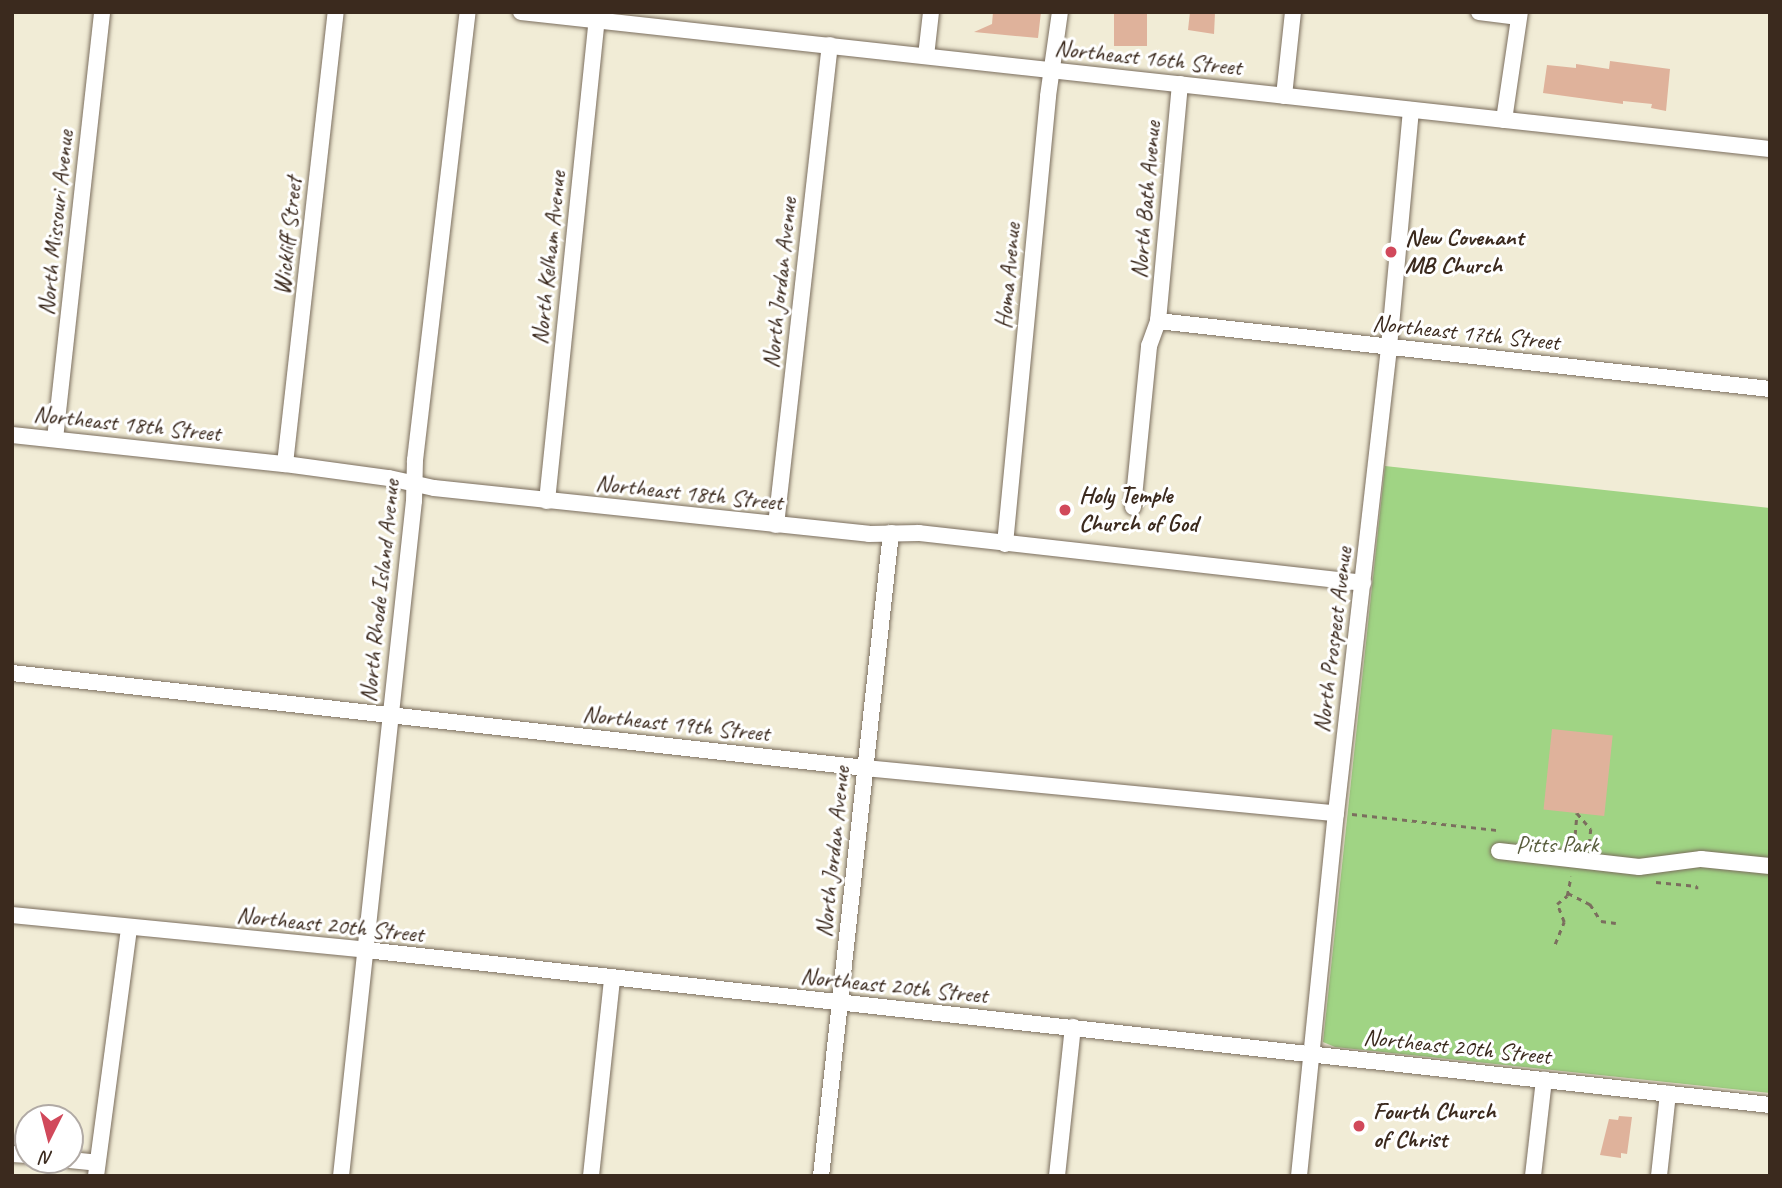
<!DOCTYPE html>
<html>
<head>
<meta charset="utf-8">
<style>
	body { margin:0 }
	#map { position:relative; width:1782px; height:1188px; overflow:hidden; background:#f1ecd6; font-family:Caveat,sans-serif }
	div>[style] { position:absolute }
	.green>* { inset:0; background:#a0d484 }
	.building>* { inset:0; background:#dfb29b; transform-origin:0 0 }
	.path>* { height:2.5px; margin-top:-1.25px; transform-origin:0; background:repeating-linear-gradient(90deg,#7b6e5e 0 5px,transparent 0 10px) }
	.roads { filter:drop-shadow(0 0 2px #7b6e5e) drop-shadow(0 0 2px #7b6e5e) }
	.minor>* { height:16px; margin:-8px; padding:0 8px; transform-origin:8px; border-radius:8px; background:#fff }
	.dots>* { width:19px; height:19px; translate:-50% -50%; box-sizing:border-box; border:4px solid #fff; border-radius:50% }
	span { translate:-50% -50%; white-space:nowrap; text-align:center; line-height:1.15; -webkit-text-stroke:6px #fff; paint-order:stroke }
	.street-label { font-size:24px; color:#3b2a1e }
	.poi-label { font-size:24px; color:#3b2a1e; font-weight:700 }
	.left { translate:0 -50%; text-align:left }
	.park-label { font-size:24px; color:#595d3d }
	.frame { position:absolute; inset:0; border:14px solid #3b2a1e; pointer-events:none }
	.north { position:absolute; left:14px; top:1104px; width:70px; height:70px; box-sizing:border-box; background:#fff; border:2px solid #b1aaa5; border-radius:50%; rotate:186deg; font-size:19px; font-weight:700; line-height:28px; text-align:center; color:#3b2a1e }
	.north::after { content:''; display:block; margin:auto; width:24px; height:32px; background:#d1495b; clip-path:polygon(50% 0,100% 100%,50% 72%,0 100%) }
</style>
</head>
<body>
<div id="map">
	<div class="green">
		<i style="clip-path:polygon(1385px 466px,1770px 508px,1770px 1093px,1335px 1047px,1323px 1042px)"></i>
	</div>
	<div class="building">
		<i style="clip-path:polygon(993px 12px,1041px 12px,1038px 38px,974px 32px,992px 24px)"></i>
		<i style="left:1114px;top:12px;width:33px;height:34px"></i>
		<i style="clip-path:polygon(1190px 12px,1215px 13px,1214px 34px,1188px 30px)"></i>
		<i style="clip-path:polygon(1610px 61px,1670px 69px,1666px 111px,1651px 108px,1652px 104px,1623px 101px,1623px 104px,1543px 93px,1547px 65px,1576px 68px,1576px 64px,1609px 69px)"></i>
		<i style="left:1552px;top:729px;width:61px;height:81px;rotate:6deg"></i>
		<i style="clip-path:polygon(1619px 1116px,1632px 1117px,1627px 1154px,1621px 1153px,1621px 1158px,1600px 1155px,1609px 1119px,1618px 1120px)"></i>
	</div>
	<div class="path">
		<i style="left:1577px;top:813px;width:21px;rotate:49deg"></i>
		<i style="left:1591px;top:829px;width:18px;rotate:96deg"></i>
		<i style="left:1352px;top:814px;width:147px;rotate:6.3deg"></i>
		<i style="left:1574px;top:845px;width:32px;rotate:-85deg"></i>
		<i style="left:1656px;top:882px;width:41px;rotate:5.6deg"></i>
		<i style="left:1697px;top:886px;width:3px;rotate:90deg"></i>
		<i style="left:1568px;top:893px;width:25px;rotate:27deg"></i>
		<i style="left:1590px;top:904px;width:20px;rotate:57deg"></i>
		<i style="left:1601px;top:921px;width:15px;rotate:8deg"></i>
		<i style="left:1555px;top:944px;width:24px;rotate:-68deg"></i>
		<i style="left:1564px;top:922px;width:19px;rotate:-111deg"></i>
		<i style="left:1557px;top:904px;width:13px;rotate:-39deg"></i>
		<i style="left:1567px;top:896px;width:20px;rotate:-79deg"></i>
	</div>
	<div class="roads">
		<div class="minor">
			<i style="left:521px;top:12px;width:1256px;rotate:6.26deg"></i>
			<i style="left:1479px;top:12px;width:40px;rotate:7.1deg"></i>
			<i style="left:926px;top:56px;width:44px;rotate:-83.5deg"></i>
			<i style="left:1284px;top:96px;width:84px;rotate:-83.9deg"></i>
			<i style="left:1504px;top:120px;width:109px;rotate:-81.6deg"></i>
			<i style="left:1158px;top:321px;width:616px;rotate:6.34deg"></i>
			<i style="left:12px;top:435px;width:275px;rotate:6.1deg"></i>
			<i style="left:285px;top:464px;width:105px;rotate:7.7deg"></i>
			<i style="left:389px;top:478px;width:46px;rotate:12.5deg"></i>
			<i style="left:434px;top:488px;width:437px;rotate:6deg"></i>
			<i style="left:869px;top:534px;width:50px;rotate:-1.1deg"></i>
			<i style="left:919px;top:533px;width:447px;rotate:6.4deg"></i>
			<i style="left:55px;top:439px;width:430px;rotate:-83.7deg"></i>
			<i style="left:285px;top:464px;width:455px;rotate:-83.6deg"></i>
			<i style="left:547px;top:501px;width:484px;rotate:-84.1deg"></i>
			<i style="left:1133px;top:507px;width:162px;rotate:-84.3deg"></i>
			<i style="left:1149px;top:346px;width:27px;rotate:-70deg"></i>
			<i style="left:1158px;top:321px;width:238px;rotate:-84.7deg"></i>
			<i style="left:776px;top:525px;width:483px;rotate:-83.6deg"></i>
			<i style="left:1005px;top:544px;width:450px;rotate:-84.5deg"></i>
			<i style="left:1048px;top:96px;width:85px;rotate:-81.9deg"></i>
			<i style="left:12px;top:673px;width:858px;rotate:6.35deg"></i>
			<i style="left:865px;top:768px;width:473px;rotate:5.5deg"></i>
			<i style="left:1499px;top:851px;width:141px;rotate:6.5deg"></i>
			<i style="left:1639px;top:867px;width:63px;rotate:-7.4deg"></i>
			<i style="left:1701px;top:859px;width:69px;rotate:5.8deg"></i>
			<i style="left:12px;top:915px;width:356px;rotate:5.6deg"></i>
			<i style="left:366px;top:950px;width:1413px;rotate:6.3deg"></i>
			<i style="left:12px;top:1154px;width:16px;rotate:4deg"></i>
			<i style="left:70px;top:1160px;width:27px;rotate:6deg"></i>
			<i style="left:96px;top:1176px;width:249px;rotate:-82.4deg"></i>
			<i style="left:341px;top:1176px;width:679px;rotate:-83.83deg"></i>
			<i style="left:414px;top:501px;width:41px;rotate:-88.6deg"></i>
			<i style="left:415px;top:460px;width:451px;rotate:-83.3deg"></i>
			<i style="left:591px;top:1176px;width:198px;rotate:-83.9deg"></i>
			<i style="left:821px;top:1176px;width:647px;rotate:-83.79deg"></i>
			<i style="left:1057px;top:1176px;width:150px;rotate:-83.9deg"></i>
			<i style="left:1299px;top:1176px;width:365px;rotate:-84.2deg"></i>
			<i style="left:1336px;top:813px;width:469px;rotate:-83.5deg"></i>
			<i style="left:1389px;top:347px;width:238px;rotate:-84.7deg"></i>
			<i style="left:1533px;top:1176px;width:97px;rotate:-83.5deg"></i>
			<i style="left:1659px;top:1176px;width:83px;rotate:-83.8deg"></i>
		</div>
	</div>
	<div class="dots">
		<i style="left:1391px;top:252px;background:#d1495b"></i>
		<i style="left:1065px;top:510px;background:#d1495b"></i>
		<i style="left:1359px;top:1126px;background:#d1495b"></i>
	</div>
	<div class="street-label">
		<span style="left:1148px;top:58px;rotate:6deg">Northeast 16th Street</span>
		<span style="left:1146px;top:200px;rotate:-85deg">North Bath Avenue</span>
		<span style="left:56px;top:223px;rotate:-84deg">North Missouri Avenue</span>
		<span style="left:288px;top:236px;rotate:-84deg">Wickliff Street</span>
		<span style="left:549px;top:258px;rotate:-84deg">North Kelham Avenue</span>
		<span style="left:1008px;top:276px;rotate:-85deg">Homa Avenue</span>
		<span style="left:780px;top:283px;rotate:-84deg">North Jordan Avenue</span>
		<span style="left:1466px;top:333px;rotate:6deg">Northeast 17th Street</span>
		<span style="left:127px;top:424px;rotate:6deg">Northeast 18th Street</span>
		<span style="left:689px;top:493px;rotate:6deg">Northeast 18th Street</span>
		<span style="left:380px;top:591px;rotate:-84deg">North Rhode Island Avenue</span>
		<span style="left:1333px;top:640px;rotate:-83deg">North Prospect Avenue</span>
		<span style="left:676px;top:724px;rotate:6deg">Northeast 19th Street</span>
		<span style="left:833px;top:852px;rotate:-84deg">North Jordan Avenue</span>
		<span style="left:330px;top:925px;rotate:6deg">Northeast 20th Street</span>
		<span style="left:894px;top:986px;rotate:6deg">Northeast 20th Street</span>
		<span style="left:1457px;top:1047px;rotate:6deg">Northeast 20th Street</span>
	</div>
	<div class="poi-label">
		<span class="left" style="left:1405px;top:252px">New Covenant<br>MB Church</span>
		<span class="left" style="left:1079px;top:510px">Holy Temple<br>Church of God</span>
		<span class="left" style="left:1373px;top:1126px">Fourth Church<br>of Christ</span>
	</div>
	<div class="park-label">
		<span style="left:1557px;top:845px">Pitts Park</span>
	</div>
	<div class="frame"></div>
	<div class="north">N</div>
</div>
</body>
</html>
